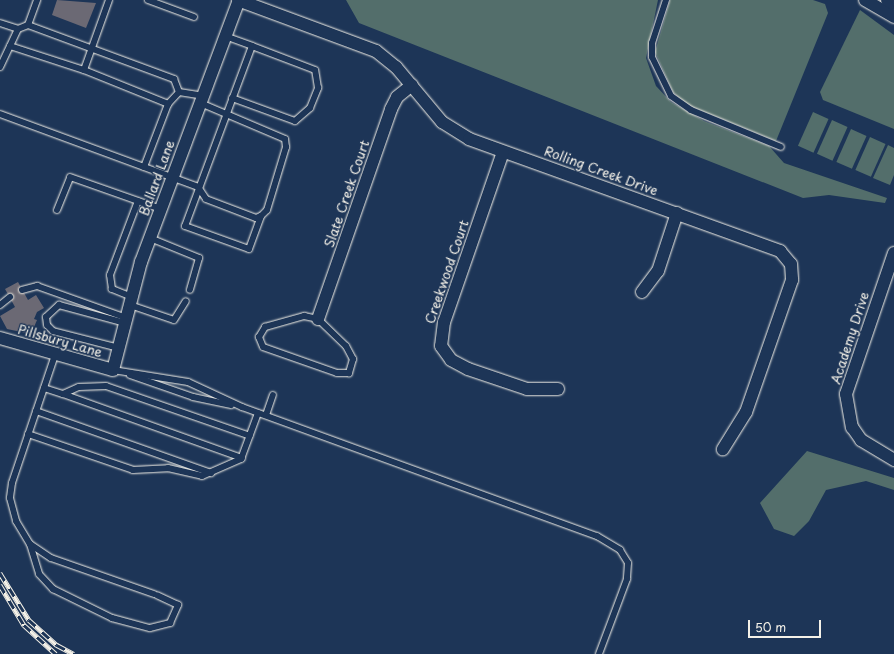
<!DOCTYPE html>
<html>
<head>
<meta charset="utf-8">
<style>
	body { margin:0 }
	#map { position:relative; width:894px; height:654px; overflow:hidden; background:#1d3557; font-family:"Playpen Sans",sans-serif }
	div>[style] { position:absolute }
	.green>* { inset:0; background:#536e6b; transform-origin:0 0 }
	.building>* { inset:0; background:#6b6974 }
	.roads { filter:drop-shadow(0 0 1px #f4f1e8) drop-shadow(0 0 1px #f4f1e8) }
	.lane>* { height:6px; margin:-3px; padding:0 3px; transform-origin:3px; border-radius:3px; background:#1d3557 }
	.street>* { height:12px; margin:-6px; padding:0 6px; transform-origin:6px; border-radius:6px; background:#1d3557 }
	.rail>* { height:4.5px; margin-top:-2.25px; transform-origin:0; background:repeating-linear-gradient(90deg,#1d3557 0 9px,#f4f1e8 0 18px); box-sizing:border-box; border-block:1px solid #f4f1e8 }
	span { translate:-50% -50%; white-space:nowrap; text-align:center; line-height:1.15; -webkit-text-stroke:3px #1d3557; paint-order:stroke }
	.street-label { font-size:13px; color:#f4f1e8 }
	.scale { position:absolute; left:748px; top:620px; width:73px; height:18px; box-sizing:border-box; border:2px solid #f4f1e8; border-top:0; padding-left:5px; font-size:12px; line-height:14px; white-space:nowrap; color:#f4f1e8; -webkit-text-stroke:3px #1d3557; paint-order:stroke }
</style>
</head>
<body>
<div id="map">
	<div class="green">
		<i style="clip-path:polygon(346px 0,658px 0,646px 58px,656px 86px,671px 102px,704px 121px,769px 146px,784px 163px,887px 198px,885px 203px,829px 195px,803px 198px,359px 23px)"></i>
		<i style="clip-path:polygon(670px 0,813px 0,825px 4px,828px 13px,776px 141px,685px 104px,673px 92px,655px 52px)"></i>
		<i style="clip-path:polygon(860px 10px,894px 35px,894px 129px,823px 100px,820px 92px)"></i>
		<i style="left:813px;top:112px;width:17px;height:37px;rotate:24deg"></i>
		<i style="left:832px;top:120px;width:17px;height:37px;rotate:24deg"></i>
		<i style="left:851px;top:129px;width:17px;height:36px;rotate:24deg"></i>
		<i style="left:870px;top:137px;width:17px;height:36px;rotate:24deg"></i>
		<i style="clip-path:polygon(888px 145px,894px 148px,894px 175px,890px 185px,873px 178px)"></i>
		<i style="clip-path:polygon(807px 451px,894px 478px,894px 490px,866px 481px,826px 490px,809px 521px,794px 536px,774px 529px,760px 503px)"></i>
	</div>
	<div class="building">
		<i style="clip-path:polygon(57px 0,96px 3px,86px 28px,52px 15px)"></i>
		<i style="clip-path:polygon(18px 282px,28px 300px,36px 295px,44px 308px,37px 312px,34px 319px,37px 320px,31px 334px,7px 329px,0 316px,15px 307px,5px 289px)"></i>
	</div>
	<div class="roads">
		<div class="lane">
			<i style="left:109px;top:0;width:74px;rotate:109.7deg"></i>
			<i style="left:84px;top:70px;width:91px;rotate:22deg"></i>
			<i style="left:168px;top:104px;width:16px;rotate:-47deg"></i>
			<i style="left:179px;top:92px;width:24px;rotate:9deg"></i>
			<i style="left:148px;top:0;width:49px;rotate:20.3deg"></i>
			<i style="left:666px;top:0;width:45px;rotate:108deg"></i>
			<i style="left:652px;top:43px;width:14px;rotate:90deg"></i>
			<i style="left:652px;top:57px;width:43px;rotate:64deg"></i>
			<i style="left:671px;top:96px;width:24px;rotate:35deg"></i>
			<i style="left:691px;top:110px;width:97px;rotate:22.3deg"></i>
			<i style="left:0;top:23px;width:19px;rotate:18deg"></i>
			<i style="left:18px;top:29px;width:42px;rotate:115.3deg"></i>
			<i style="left:28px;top:25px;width:156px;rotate:20.3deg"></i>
			<i style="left:174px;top:79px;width:14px;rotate:69deg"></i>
			<i style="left:18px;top:29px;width:11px;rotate:-22deg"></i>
			<i style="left:28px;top:25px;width:27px;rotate:-70deg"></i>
			<i style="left:225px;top:36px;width:29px;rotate:20deg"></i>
			<i style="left:252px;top:46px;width:192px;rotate:110.4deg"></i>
			<i style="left:185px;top:226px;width:68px;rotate:19.8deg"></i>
			<i style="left:249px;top:249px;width:35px;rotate:-70deg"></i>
			<i style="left:10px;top:46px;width:78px;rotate:18deg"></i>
			<i style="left:232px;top:98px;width:67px;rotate:20.1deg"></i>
			<i style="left:295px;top:121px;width:20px;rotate:-41deg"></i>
			<i style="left:310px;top:108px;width:22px;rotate:-68deg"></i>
			<i style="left:318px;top:88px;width:18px;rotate:-99deg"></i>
			<i style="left:315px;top:70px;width:67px;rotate:-159.1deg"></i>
			<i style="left:0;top:114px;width:211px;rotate:20.2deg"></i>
			<i style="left:198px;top:187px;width:14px;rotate:56deg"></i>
			<i style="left:206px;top:199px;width:53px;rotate:20.8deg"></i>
			<i style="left:256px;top:218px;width:5px;rotate:-22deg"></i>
			<i style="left:261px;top:216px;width:8px;rotate:-45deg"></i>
			<i style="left:267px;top:210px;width:66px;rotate:-73.2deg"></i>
			<i style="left:286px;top:147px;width:8px;rotate:-97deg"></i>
			<i style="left:285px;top:139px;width:92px;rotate:-157deg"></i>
			<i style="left:144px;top:167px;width:67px;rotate:-69.1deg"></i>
			<i style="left:57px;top:210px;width:35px;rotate:-68deg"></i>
			<i style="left:70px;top:177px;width:96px;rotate:19.4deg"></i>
			<i style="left:150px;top:238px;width:53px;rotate:22.2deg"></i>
			<i style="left:199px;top:258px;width:33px;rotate:106deg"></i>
			<i style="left:22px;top:290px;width:16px;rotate:-15deg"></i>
			<i style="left:37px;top:286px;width:96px;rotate:19.6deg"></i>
			<i style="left:132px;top:297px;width:22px;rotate:-158deg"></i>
			<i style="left:112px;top:289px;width:14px;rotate:-98deg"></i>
			<i style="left:110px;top:275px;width:79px;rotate:-69.3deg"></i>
			<i style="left:0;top:305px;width:13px;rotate:-39deg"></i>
			<i style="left:130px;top:305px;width:46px;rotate:18.8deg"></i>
			<i style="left:174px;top:320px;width:22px;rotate:-58deg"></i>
			<i style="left:304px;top:316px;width:14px;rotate:12deg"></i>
			<i style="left:318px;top:319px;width:39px;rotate:44deg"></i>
			<i style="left:346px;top:346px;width:15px;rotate:62deg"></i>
			<i style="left:353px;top:359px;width:15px;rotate:106deg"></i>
			<i style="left:349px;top:373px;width:12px;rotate:180deg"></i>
			<i style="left:337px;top:373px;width:78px;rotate:-160.6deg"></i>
			<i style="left:263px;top:347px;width:11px;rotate:-112deg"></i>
			<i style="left:259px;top:337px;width:12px;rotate:-59deg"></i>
			<i style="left:265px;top:327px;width:41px;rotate:-15.8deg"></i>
			<i style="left:119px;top:348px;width:68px;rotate:-165.6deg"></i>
			<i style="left:53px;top:331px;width:8px;rotate:-135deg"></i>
			<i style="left:47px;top:325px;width:8px;rotate:-97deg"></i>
			<i style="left:46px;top:317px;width:18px;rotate:-43deg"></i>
			<i style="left:59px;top:305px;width:68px;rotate:15.3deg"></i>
			<i style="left:55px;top:355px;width:135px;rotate:108.6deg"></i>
			<i style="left:12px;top:483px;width:15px;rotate:98deg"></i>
			<i style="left:10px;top:498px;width:24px;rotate:75deg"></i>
			<i style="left:16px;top:521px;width:27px;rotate:59deg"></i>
			<i style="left:30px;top:544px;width:25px;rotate:34deg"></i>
			<i style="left:51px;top:558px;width:109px;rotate:19.3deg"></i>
			<i style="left:113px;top:370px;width:76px;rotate:9.1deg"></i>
			<i style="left:188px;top:382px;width:60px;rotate:24.8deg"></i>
			<i style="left:242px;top:407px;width:378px;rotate:20deg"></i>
			<i style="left:597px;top:536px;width:27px;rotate:31deg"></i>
			<i style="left:620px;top:550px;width:15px;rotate:58deg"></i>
			<i style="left:628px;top:563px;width:16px;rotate:94deg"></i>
			<i style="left:627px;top:579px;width:80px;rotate:110.5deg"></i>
			<i style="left:130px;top:375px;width:67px;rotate:19.2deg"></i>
			<i style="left:193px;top:397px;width:39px;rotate:12deg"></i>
			<i style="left:44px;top:388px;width:20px;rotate:18deg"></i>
			<i style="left:63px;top:394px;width:17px;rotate:-24deg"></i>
			<i style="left:79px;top:387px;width:27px;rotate:-2deg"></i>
			<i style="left:106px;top:386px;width:152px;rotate:19.1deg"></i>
			<i style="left:63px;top:394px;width:190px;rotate:19.7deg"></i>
			<i style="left:36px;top:411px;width:186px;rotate:19.5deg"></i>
			<i style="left:266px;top:415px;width:21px;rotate:-71deg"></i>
			<i style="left:28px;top:434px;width:111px;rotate:18.9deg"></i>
			<i style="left:133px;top:470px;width:35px;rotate:-3deg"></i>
			<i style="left:168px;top:468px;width:35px;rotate:13deg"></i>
			<i style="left:202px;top:476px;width:43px;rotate:-23.6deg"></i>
			<i style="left:241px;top:459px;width:49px;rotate:-69.7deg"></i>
			<i style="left:30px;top:544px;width:31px;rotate:73deg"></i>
			<i style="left:39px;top:574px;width:21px;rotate:47deg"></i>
			<i style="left:53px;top:589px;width:66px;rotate:26.2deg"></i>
			<i style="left:112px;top:618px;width:39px;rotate:15deg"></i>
			<i style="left:150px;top:628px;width:21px;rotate:-14deg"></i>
			<i style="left:170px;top:623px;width:20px;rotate:-66deg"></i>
			<i style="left:178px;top:605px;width:23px;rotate:-155deg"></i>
		</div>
		<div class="street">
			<i style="left:238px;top:0;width:147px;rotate:20.3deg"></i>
			<i style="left:376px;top:51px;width:26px;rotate:39deg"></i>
			<i style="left:396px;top:67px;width:72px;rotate:50.1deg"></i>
			<i style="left:442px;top:122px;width:32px;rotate:32deg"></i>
			<i style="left:469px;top:139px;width:331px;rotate:19.8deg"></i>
			<i style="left:780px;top:251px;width:17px;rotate:50deg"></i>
			<i style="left:791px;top:264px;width:16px;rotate:86deg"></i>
			<i style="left:792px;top:280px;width:140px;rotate:109.2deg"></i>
			<i style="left:746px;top:412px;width:44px;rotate:121.9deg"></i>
			<i style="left:865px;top:0;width:34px;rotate:30deg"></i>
			<i style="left:887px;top:0;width:8px;rotate:30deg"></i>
			<i style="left:503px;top:152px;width:180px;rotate:109.1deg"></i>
			<i style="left:444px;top:322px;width:24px;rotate:97deg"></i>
			<i style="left:441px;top:346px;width:17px;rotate:54deg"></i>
			<i style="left:451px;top:360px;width:19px;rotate:28deg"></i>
			<i style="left:468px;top:369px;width:62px;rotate:18.7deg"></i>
			<i style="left:527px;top:389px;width:31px"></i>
			<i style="left:894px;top:253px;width:149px;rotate:108.8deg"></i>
			<i style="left:846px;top:394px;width:34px;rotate:80deg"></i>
			<i style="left:852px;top:427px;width:16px;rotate:55deg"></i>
			<i style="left:861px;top:440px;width:39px;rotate:31deg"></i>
			<i style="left:642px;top:292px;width:26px;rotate:-53deg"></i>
			<i style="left:658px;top:271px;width:61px;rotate:-71.9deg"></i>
			<i style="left:318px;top:319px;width:222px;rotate:-70.8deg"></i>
			<i style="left:391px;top:109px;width:13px;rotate:-63deg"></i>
			<i style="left:397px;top:97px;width:19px;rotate:-39deg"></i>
			<i style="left:0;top:338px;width:117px;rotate:15.8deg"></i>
			<i style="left:113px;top:370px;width:112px;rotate:-75.5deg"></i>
			<i style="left:141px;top:262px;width:280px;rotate:-69.5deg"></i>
		</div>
	</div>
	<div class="rail">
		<i style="left:0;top:573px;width:55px;rotate:58.3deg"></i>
		<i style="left:29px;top:620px;width:38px;rotate:42deg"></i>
		<i style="left:57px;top:645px;width:19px;rotate:28deg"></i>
		<i style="left:0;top:585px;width:47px;rotate:59deg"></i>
		<i style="left:24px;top:625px;width:43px;rotate:42.2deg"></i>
	</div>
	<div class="street-label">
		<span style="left:601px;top:171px;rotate:20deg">Rolling Creek Drive</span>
		<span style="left:157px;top:178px;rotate:-70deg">Ballard Lane</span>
		<span style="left:347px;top:194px;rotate:-71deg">Slate Creek Court</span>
		<span style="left:447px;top:272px;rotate:-71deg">Creekwood Court</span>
		<span style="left:850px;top:338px;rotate:-72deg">Academy Drive</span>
		<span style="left:60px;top:341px;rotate:16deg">Pillsbury Lane</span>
	</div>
	<div class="scale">50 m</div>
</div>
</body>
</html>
